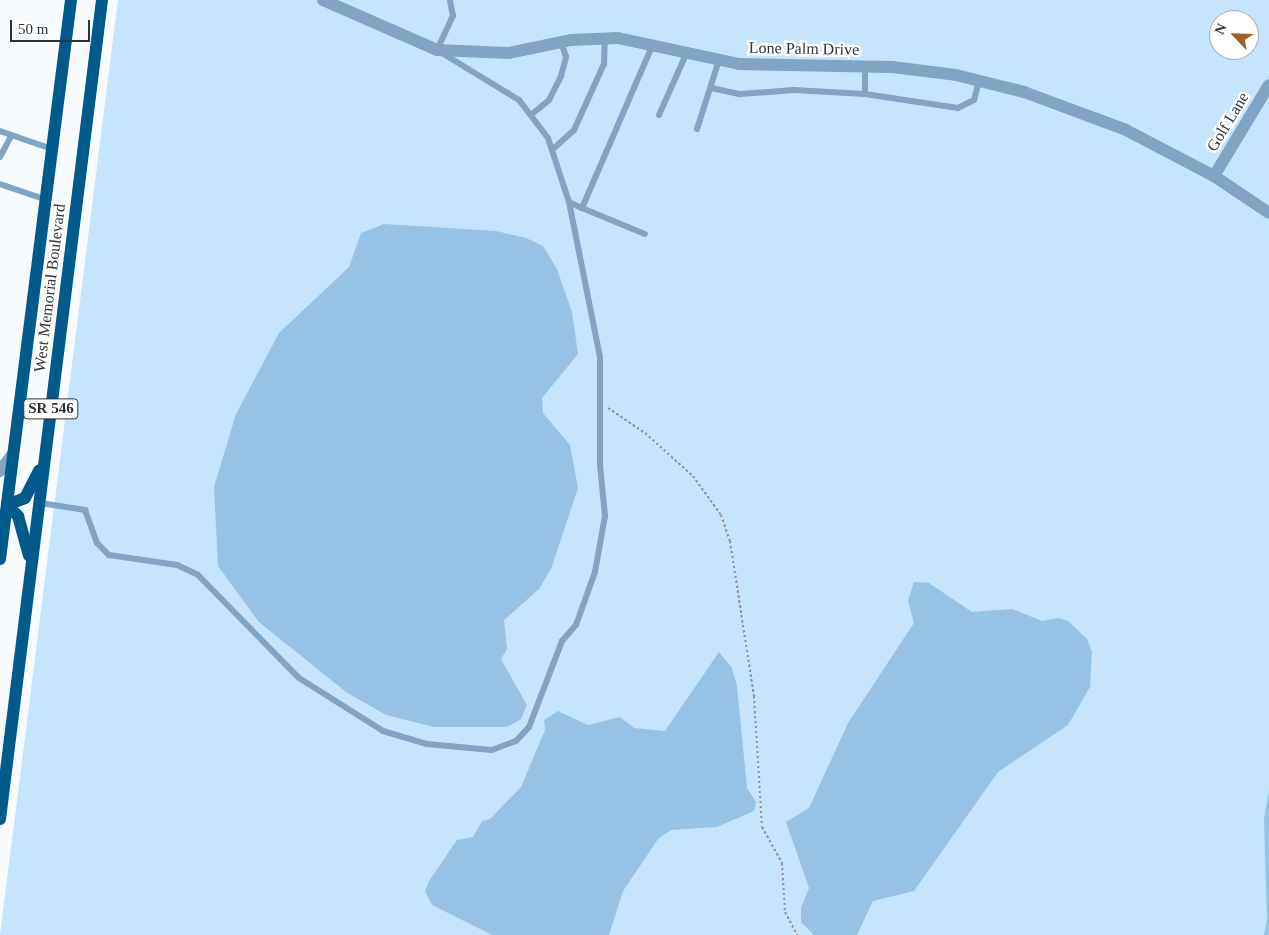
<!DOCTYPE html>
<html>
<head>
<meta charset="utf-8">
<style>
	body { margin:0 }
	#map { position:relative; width:1269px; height:935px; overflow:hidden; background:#f8fbfe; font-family:"Times New Roman",serif }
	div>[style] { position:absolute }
	.green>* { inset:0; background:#c7e4fd }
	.water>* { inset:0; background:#96c2e5 }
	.path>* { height:2px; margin-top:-1px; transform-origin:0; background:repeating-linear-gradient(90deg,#8f9194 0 2.5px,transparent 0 5px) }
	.service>* { height:6px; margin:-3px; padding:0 3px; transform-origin:3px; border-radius:3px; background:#80a4c1 }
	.minor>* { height:12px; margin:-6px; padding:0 6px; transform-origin:6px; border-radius:6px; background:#80a4c1 }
	.tertiary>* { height:12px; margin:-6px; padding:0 6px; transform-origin:6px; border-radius:6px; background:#80a4c1 }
	.primary>* { height:12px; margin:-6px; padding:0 6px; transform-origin:6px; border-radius:6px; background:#005a8c }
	span { translate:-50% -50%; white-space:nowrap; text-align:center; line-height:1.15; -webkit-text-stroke:5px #fff; paint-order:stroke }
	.shield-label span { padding:1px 4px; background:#fff; border:1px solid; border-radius:4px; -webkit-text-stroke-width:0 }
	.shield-label { font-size:15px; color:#303234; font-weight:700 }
	.street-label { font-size:16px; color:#303234 }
	.north { position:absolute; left:1209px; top:10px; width:50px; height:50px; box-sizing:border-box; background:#fff; border:1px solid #acadae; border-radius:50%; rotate:294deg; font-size:14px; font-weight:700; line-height:20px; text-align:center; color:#303234 }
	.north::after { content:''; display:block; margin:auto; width:18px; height:22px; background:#9d6123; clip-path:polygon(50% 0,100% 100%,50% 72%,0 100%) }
	.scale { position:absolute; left:10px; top:20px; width:80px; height:22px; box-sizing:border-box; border:2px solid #303234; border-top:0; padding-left:6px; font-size:15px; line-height:18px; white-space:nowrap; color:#303234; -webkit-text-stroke:4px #fff; paint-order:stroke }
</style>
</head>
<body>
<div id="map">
	<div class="green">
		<i style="clip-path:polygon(evenodd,118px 0,1269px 0,1269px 935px,0 935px,118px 0,1219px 20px,1249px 20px,1249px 50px,1219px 50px,1219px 20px)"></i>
	</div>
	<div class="water">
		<i style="clip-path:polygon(384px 224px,496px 231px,526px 238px,543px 246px,557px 269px,572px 312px,578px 354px,542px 398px,543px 413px,570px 445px,578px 488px,551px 569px,539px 589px,504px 620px,507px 649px,501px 659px,527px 705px,521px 719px,507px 727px,434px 727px,386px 715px,346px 692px,259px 622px,218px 566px,214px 487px,236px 414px,279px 333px,349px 267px,361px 233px)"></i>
		<i style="clip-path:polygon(914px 582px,929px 583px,972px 612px,1012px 609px,1042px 621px,1059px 618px,1068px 621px,1087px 639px,1092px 652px,1090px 687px,1068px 725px,998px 772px,914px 891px,873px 901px,857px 935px,814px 935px,801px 922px,801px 908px,809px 888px,786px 822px,809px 808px,848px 723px,914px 623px,908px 601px)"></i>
		<i style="clip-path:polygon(719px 652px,732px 668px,737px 686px,747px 788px,756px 802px,754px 811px,717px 827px,671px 830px,658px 839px,623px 891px,609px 935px,492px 935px,432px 905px,425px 891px,429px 881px,457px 840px,473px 837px,482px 821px,490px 819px,521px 787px,545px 730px,544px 720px,558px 711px,588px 725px,620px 717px,634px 728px,665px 731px)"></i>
		<i style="clip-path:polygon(1269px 790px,1269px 935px,1264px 935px,1267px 920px,1264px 819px)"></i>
	</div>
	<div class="path">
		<i style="left:608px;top:408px;width:45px;rotate:34deg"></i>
		<i style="left:645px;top:433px;width:64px;rotate:41.9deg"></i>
		<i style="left:693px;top:476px;width:48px;rotate:54.3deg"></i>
		<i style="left:721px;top:515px;width:28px;rotate:71deg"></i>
		<i style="left:730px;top:541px;width:157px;rotate:81.2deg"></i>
		<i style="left:754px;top:696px;width:131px;rotate:86.5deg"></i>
		<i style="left:762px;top:827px;width:41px;rotate:60.9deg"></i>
		<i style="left:782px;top:863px;width:49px;rotate:86.5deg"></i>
		<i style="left:785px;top:912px;width:26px;rotate:62deg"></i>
	</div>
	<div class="service">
		<i style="left:865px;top:67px;width:27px;rotate:90deg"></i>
		<i style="left:865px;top:94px;width:94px;rotate:8.6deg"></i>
		<i style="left:958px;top:108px;width:18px;rotate:-27deg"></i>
		<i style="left:974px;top:100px;width:20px;rotate:-75deg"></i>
		<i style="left:711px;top:88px;width:30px;rotate:12deg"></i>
		<i style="left:740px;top:94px;width:54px;rotate:-4.2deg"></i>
		<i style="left:794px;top:90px;width:71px;rotate:3.2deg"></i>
		<i style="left:532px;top:114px;width:22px;rotate:-39deg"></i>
		<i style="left:549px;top:100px;width:27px;rotate:-63deg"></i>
		<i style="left:561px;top:76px;width:20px;rotate:-75deg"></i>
		<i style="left:566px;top:57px;width:16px;rotate:-108deg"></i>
		<i style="left:659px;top:115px;width:69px;rotate:-66deg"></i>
		<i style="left:697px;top:129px;width:72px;rotate:-72.3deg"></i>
		<i style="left:0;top:131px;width:55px;rotate:19.1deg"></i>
		<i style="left:553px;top:149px;width:28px;rotate:-42deg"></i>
		<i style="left:574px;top:130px;width:72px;rotate:-65.6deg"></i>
		<i style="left:604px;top:64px;width:26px;rotate:-88deg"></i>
		<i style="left:0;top:157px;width:21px;rotate:-62deg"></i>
		<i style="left:0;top:184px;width:46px;rotate:18.8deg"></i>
		<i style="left:569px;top:202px;width:14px;rotate:25deg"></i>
		<i style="left:582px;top:208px;width:179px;rotate:-66.6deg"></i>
		<i style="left:582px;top:208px;width:68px;rotate:22.4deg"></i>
		<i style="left:40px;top:503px;width:46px;rotate:8.8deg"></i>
		<i style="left:85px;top:510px;width:35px;rotate:70deg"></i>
		<i style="left:97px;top:543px;width:17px;rotate:45deg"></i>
		<i style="left:109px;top:555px;width:69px;rotate:8.4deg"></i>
		<i style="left:177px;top:565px;width:23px;rotate:25deg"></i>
		<i style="left:198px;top:575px;width:144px;rotate:45.6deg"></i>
		<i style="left:299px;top:678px;width:99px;rotate:32.2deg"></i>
		<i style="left:383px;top:731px;width:46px;rotate:16.5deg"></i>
		<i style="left:427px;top:744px;width:65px;rotate:5.3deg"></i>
		<i style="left:492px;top:750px;width:26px;rotate:-21deg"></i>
		<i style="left:516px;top:741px;width:19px;rotate:-47deg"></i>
		<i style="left:529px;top:727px;width:92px;rotate:-69deg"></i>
		<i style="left:562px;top:641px;width:21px;rotate:-49deg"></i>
		<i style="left:576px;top:625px;width:56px;rotate:-70.3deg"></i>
		<i style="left:595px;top:572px;width:57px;rotate:-79.9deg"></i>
		<i style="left:605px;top:516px;width:51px;rotate:-95.6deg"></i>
		<i style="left:600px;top:465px;width:108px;rotate:-90deg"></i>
		<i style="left:600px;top:357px;width:158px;rotate:-101.3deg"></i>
		<i style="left:569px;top:202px;width:67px;rotate:-108.2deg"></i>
		<i style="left:548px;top:138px;width:48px;rotate:-127.3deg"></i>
		<i style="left:519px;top:100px;width:96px;rotate:-148.6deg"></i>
		<i style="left:437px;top:50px;width:38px;rotate:-65deg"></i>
		<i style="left:453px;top:16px;width:16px;rotate:-101deg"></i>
	</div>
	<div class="minor">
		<i style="left:323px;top:0;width:124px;rotate:23.7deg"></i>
		<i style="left:437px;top:50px;width:72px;rotate:2.4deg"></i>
		<i style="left:509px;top:53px;width:63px;rotate:-11.8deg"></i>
		<i style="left:571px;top:40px;width:47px;rotate:-2.4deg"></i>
		<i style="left:618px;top:38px;width:124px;rotate:12.1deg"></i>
		<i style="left:739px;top:64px;width:153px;rotate:1.1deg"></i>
		<i style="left:892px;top:67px;width:64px;rotate:7.1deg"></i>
		<i style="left:956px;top:75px;width:70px;rotate:14deg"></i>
		<i style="left:1024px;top:92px;width:109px;rotate:20.4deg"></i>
		<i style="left:1126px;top:130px;width:99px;rotate:27.6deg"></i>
		<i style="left:1214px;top:176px;width:66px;rotate:33.9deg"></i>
		<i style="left:1214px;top:176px;width:106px;rotate:-58.9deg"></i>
	</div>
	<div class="tertiary">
		<i style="left:0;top:471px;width:21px;rotate:-53deg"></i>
	</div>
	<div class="primary">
		<i style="left:7px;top:505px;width:16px;rotate:45deg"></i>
		<i style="left:18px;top:516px;width:41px;rotate:74.6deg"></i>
		<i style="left:7px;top:505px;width:19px;rotate:-21deg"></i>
		<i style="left:25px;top:498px;width:31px;rotate:-63deg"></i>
		<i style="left:0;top:559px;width:563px;rotate:-82.76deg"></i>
		<i style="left:0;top:819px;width:825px;rotate:-82.9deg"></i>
	</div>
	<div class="shield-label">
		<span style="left:51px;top:409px">SR 546</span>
	</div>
	<div class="street-label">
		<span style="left:804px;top:49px;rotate:1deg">Lone Palm Drive</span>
		<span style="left:1228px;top:122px;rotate:-59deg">Golf Lane</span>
		<span style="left:50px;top:288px;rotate:-83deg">West Memorial Boulevard</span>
	</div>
	<div class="north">N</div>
	<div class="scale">50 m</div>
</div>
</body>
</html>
